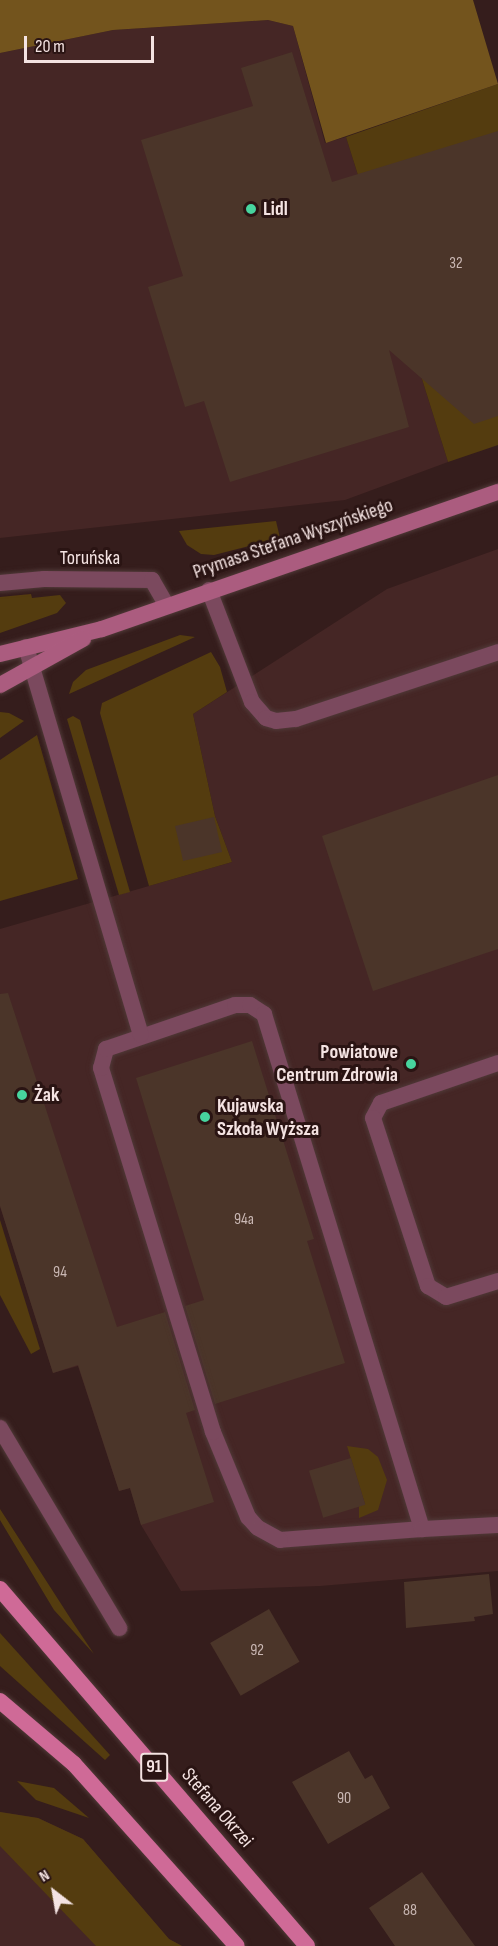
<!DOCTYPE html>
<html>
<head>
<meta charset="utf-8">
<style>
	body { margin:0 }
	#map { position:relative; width:498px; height:1946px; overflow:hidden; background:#351d1c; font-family:"Sofia Sans Condensed",sans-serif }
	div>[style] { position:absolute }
	.built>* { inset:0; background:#452625 }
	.green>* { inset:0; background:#543c0f }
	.forest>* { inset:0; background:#73541d }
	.building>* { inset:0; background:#4b3529; transform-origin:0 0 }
	.roads { filter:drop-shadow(0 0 2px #503938) drop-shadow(0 0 2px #503938) }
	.service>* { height:16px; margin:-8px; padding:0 8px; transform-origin:8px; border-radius:8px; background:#7b495e }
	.minor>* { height:16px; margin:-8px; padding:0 8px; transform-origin:8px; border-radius:8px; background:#7b495e }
	.secondary>* { height:16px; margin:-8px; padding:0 8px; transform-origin:8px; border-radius:8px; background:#ab5c7f }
	.primary>* { height:16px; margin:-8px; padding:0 8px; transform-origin:8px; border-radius:8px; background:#cf6a97 }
	.dots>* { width:16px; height:16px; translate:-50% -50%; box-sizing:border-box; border:3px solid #2a1413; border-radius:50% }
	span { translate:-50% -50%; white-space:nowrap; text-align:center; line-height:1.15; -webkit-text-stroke:6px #2a1413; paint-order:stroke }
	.number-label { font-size:16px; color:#cab8b4 }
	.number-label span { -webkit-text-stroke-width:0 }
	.shield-label span { padding:2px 4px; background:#2a1413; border:2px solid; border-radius:4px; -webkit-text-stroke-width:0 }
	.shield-label { font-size:18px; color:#f4e3e2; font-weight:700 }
	.poi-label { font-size:20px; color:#f4e3e2; font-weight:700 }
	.left { translate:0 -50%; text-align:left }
	.right { translate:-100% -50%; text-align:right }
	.street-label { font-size:20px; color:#f4e3e2 }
	.north { position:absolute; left:24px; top:1862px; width:60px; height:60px; -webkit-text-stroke:4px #2a1413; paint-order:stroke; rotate:329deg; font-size:16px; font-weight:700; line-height:24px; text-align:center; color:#f4e3e2 }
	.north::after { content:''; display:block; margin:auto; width:21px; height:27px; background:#f4e3e2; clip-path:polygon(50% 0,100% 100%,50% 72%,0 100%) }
	.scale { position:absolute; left:24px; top:36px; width:130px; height:27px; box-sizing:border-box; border:3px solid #f4e3e2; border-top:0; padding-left:8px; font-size:18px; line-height:21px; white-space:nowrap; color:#f4e3e2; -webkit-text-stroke:4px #2a1413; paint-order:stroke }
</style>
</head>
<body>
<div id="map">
	<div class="built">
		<i style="clip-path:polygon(268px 20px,293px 26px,325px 143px,346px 137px,448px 462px,345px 500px,0 538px,0 53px,113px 30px)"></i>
		<i style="clip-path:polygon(498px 549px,498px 1571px,320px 1586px,181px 1591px,141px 1525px,130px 1488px,119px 1491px,78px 1366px,53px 1373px,0 1206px,0 929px,232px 862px,215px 816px,193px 714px,387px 589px)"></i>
		<i style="clip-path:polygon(0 1812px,38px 1818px,83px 1839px,169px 1939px,182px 1946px,0 1946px)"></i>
	</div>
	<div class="green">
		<i style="clip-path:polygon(498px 84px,498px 445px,448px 462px,346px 137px)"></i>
		<i style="clip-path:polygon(276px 521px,280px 538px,214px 555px,201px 554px,187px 545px,179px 531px)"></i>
		<i style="clip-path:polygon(31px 594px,32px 598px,60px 595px,66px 603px,57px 613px,0 633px,0 597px)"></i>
		<i style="clip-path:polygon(180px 635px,195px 637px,69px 694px,73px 682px,86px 670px)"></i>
		<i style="clip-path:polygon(211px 652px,220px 667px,227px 692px,193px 714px,215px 816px,232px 862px,149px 886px,100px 713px,102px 703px)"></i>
		<i style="clip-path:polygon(0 712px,9px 713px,24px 721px,0 738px)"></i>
		<i style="clip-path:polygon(73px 716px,80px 720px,130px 892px,119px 895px,67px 719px)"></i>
		<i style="clip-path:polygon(37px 735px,78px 879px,0 901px,0 760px)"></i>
		<i style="clip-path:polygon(0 1220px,40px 1349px,31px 1354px,0 1295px)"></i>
		<i style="clip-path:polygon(347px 1446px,368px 1449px,378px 1457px,387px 1480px,378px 1510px,359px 1518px,359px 1506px,365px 1504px)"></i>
		<i style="clip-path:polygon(0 1509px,74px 1624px,94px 1654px,54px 1610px,0 1520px)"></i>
		<i style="clip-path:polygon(0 1633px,110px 1755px,105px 1760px,0 1666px)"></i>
		<i style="clip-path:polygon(17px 1781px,54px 1788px,89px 1818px,36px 1800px)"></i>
		<i style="clip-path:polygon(0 1812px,38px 1818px,83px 1839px,169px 1939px,182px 1946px,96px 1946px,0 1846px)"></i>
	</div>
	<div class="forest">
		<i style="clip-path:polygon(0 0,473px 0,498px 84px,326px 143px,293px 26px,268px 20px,113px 30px,0 53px)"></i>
	</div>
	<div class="building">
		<i style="clip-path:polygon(292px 52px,332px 182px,498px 131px,498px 416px,474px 424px,389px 350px,409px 427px,230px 482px,204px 401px,185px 407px,148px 287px,183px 276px,141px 140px,253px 106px,241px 68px)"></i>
		<i style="clip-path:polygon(498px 775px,498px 949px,373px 991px,322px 836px)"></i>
		<i style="left:214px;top:817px;width:36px;height:40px;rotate:77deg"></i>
		<i style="clip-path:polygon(8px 993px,117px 1327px,165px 1312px,195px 1410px,186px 1413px,214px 1502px,141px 1525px,130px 1488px,119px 1491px,78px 1365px,53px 1373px,0 1206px,0 994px)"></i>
		<i style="clip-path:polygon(252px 1041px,314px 1239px,307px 1241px,345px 1363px,215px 1404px,185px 1306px,204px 1300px,136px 1078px)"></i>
		<i style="left:351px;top:1458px;width:49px;height:44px;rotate:73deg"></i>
		<i style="clip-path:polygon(489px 1574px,493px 1614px,474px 1617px,475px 1621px,406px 1628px,404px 1582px)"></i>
		<i style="left:269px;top:1609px;width:61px;height:68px;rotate:60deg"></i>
		<i style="clip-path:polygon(349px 1751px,365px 1779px,372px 1775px,390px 1808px,328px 1844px,292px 1782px)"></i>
		<i style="clip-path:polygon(422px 1872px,451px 1913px,475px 1946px,395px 1946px,369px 1908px)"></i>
	</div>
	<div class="roads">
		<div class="service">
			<i style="left:209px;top:590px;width:120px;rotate:69deg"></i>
			<i style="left:252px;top:702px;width:21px;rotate:49deg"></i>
			<i style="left:266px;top:718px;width:10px;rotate:17deg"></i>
			<i style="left:276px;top:721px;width:20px;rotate:-6deg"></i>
			<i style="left:296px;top:719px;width:213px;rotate:-18.3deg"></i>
			<i style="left:498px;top:1063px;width:124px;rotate:161.1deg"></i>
			<i style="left:381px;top:1103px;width:17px;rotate:118deg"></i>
			<i style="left:373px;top:1118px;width:177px;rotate:71.9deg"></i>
			<i style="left:428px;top:1286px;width:21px;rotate:31deg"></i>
			<i style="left:446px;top:1297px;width:54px;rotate:-17.1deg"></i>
			<i style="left:0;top:1428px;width:233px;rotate:59.2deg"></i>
			<i style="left:422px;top:1529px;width:142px;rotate:175.6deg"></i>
			<i style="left:280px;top:1540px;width:26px;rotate:-151deg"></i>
			<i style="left:257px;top:1527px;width:13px;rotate:-132deg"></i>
			<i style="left:248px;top:1517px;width:92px;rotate:-112.4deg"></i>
			<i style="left:213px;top:1432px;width:381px;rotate:-107.1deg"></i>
			<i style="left:101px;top:1068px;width:20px;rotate:-75deg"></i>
			<i style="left:106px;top:1049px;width:136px;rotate:-18.8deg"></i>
			<i style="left:235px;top:1005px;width:15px"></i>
			<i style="left:250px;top:1005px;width:17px;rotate:33deg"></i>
			<i style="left:264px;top:1014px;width:539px;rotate:72.94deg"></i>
			<i style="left:422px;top:1529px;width:76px;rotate:-3deg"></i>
		</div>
		<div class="minor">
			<i style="left:0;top:583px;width:44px;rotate:-5.2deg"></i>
			<i style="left:44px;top:579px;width:108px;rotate:0.5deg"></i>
			<i style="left:152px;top:580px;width:28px;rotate:60deg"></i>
			<i style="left:26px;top:647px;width:404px;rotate:73.5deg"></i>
		</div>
		<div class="secondary">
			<i style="left:0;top:654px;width:105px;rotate:-13.8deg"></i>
			<i style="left:102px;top:629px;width:419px;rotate:-19.1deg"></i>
			<i style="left:0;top:685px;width:95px;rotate:-29deg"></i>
		</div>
		<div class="primary">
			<i style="left:0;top:1589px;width:471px;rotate:49.3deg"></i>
			<i style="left:0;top:1701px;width:97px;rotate:40.4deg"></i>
			<i style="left:74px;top:1764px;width:244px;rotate:48.2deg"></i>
		</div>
	</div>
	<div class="dots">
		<i style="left:251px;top:209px;background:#47d49e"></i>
		<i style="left:411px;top:1064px;background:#47d49e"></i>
		<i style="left:22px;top:1095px;background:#47d49e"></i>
		<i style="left:205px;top:1117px;background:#47d49e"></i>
	</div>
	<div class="number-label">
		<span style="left:456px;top:264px">32</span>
		<span style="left:244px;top:1220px">94a</span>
		<span style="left:60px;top:1273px">94</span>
		<span style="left:257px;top:1651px">92</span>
		<span style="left:344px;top:1799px">90</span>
		<span style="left:410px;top:1911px">88</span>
	</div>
	<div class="shield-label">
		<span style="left:154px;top:1767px">91</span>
	</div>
	<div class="poi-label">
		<span class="left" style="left:263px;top:209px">Lidl</span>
		<span class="right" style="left:398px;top:1064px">Powiatowe<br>Centrum Zdrowia</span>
		<span class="left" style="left:34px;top:1095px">Żak</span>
		<span class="left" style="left:217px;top:1118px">Kujawska<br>Szkoła Wyższa</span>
	</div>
	<div class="street-label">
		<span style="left:293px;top:539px;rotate:-19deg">Prymasa Stefana Wyszyńskiego</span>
		<span style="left:90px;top:558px">Toruńska</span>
		<span style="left:217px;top:1808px;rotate:49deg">Stefana Okrzei</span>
	</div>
	<div class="north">N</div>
	<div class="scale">20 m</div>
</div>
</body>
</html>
